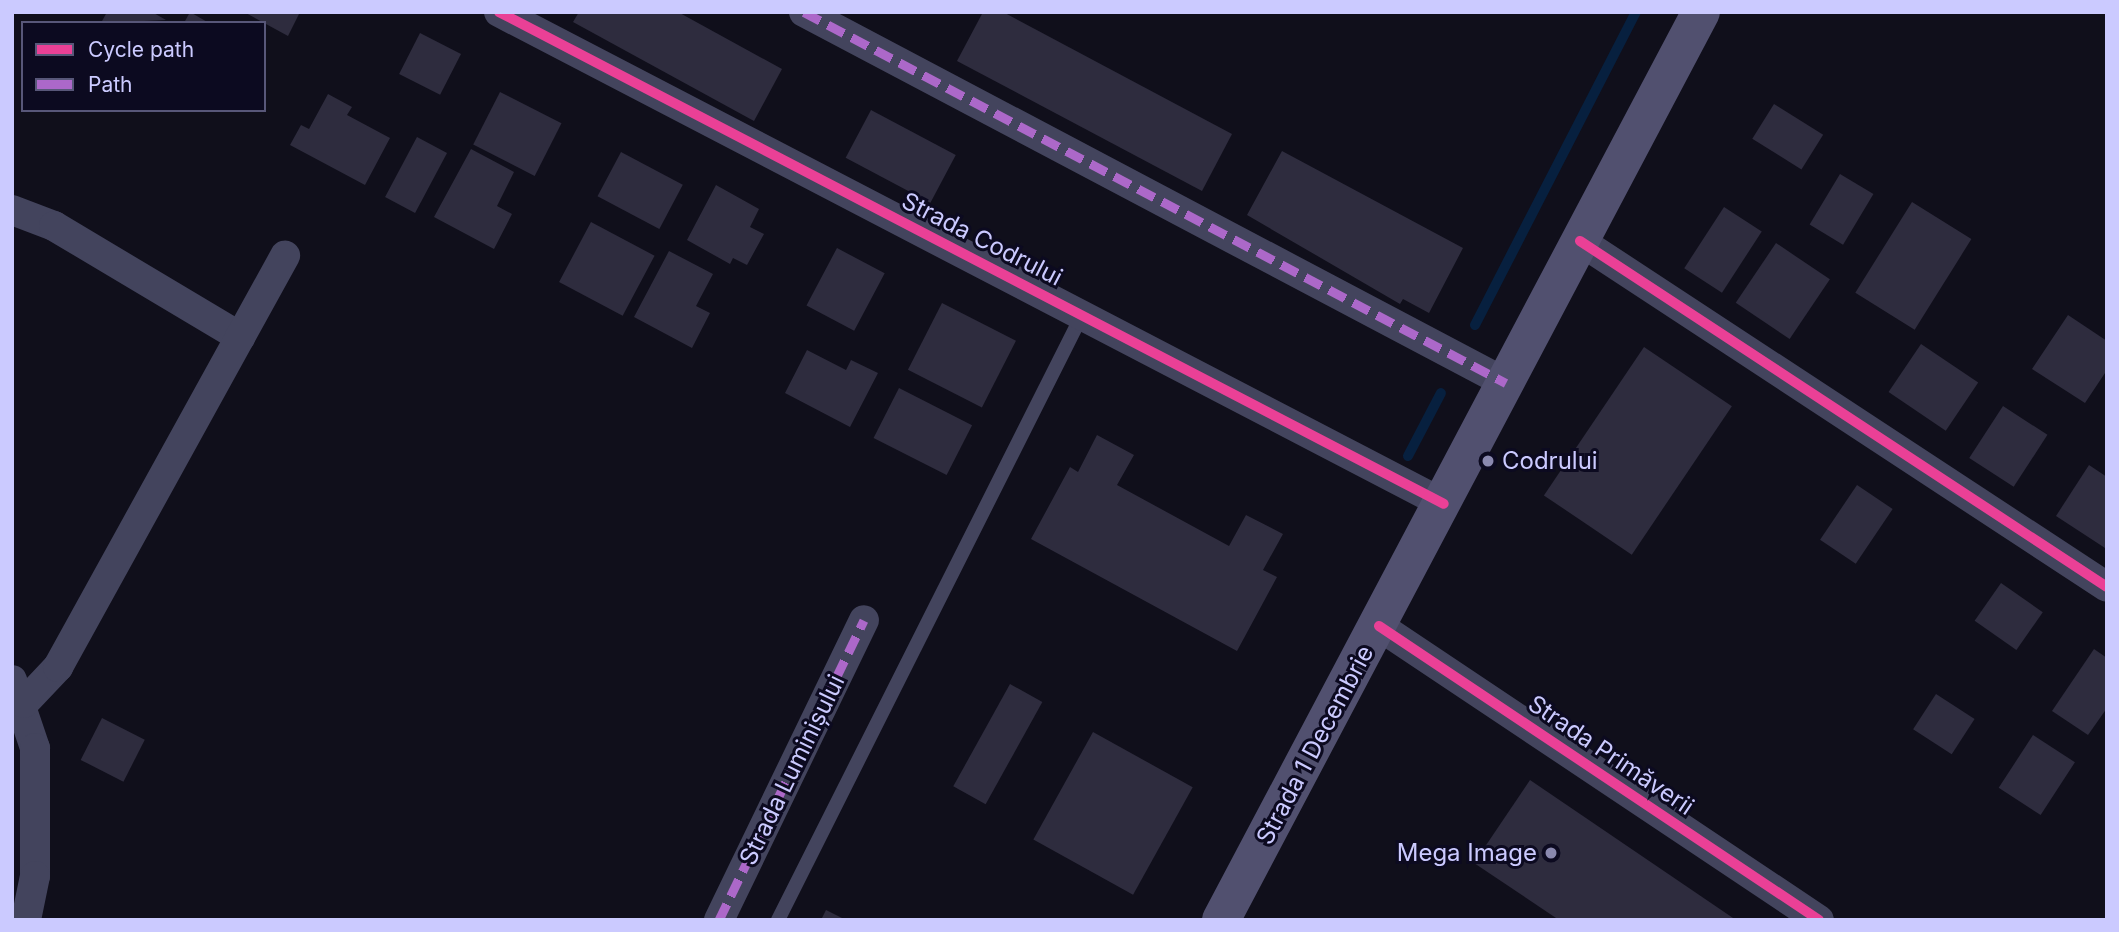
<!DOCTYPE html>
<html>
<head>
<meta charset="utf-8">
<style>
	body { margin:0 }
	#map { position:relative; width:2119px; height:932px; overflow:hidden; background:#100f1b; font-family:Inter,sans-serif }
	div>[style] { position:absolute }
	.stream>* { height:10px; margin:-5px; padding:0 5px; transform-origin:5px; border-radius:5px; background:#07203f }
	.building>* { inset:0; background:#2e2c3e; transform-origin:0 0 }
	.service>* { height:14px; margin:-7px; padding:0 7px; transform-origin:7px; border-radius:7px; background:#43445d }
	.minor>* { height:30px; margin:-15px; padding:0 15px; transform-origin:15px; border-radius:15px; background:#43445d }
	.secondary>* { height:38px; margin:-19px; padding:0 19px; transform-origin:19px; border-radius:19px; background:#51506f }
	.quiet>* { height:9px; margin-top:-4.5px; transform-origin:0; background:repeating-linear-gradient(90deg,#ac68c9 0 18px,transparent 0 27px) }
	.cycleway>* { height:10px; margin:-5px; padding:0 5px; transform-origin:5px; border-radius:5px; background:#ea4096 }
	.dots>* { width:19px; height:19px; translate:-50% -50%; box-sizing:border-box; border:4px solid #0c0a20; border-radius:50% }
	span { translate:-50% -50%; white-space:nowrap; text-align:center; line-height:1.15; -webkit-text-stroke:6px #0c0a20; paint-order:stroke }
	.street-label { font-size:24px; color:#cbcaff }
	.poi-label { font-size:24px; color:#cbcaff }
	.left { translate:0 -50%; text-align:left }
	.right { translate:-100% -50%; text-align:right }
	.frame { position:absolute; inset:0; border:14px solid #cbcaff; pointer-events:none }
	.legend { position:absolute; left:21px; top:21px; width:245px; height:91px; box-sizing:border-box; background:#0c0a20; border:2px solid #585779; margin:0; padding:9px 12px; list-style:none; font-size:21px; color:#cbcaff }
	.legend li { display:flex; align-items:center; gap:14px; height:35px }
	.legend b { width:35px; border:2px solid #585779 }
</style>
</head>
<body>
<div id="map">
	<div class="stream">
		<i style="left:1475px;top:325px;width:352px;rotate:-62.8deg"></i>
		<i style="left:1408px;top:456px;width:71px;rotate:-62.4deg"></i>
	</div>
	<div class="building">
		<i style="clip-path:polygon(107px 12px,152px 12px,166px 20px,101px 23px)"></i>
		<i style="clip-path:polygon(190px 12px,209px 23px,184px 23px)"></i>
		<i style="clip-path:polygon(244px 12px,300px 12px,288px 36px)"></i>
		<i style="clip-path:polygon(579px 12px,678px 12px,782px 69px,754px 121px,573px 22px)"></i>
		<i style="clip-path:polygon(983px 12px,1003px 12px,1232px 134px,1202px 191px,957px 61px)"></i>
		<i style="left:420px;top:33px;width:46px;height:46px;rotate:27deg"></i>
		<i style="left:500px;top:92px;width:69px;height:59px;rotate:27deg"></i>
		<i style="clip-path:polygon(328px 94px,352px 107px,347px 115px,390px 138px,365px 185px,290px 145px,301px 125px,309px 129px)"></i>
		<i style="left:1774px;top:104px;width:58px;height:41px;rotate:32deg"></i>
		<i style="left:871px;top:110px;width:96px;height:54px;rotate:28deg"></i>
		<i style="left:417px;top:137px;width:34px;height:68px;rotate:28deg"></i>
		<i style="clip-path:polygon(471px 149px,514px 172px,497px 206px,512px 214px,494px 249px,434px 217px)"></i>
		<i style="clip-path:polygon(1282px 151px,1463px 248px,1429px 313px,1403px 299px,1400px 304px,1247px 215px)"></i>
		<i style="left:621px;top:152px;width:70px;height:50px;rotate:28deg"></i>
		<i style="left:1840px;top:174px;width:39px;height:59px;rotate:31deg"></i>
		<i style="clip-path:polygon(716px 185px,759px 209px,750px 227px,764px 234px,747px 265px,733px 258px,730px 264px,687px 240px)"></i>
		<i style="left:1912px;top:202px;width:70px;height:107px;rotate:32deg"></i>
		<i style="left:1724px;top:207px;width:45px;height:73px;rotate:33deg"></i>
		<i style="left:591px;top:222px;width:72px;height:68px;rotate:28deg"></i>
		<i style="left:1776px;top:243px;width:65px;height:72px;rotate:34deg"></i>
		<i style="left:837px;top:248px;width:54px;height:65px;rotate:28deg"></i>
		<i style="clip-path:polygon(669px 251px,713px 274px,696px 306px,710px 313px,692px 348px,634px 317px)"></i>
		<i style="left:942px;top:303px;width:83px;height:75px;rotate:27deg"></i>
		<i style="clip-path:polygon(2068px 315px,2107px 341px,2107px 370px,2085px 403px,2032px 369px)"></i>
		<i style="left:1921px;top:344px;width:69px;height:58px;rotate:34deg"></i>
		<i style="left:1644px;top:347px;width:106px;height:179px;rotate:34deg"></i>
		<i style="clip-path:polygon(807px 350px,846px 370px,851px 360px,878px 373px,850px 427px,785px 393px)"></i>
		<i style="left:899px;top:388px;width:82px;height:56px;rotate:27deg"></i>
		<i style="left:2003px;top:406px;width:53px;height:62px;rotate:33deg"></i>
		<i style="clip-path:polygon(1097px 435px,1134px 455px,1117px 485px,1229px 546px,1246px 515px,1283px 534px,1263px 570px,1277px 577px,1237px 651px,1031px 539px,1070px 467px,1078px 472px)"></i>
		<i style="clip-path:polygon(2089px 465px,2107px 477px,2105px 548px,2056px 516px)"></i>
		<i style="left:1857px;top:485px;width:43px;height:66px;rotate:34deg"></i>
		<i style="left:2001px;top:583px;width:51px;height:46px;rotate:35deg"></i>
		<i style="clip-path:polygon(2094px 649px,2107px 658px,2107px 708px,2088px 735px,2052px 711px)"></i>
		<i style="left:1010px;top:684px;width:37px;height:117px;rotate:29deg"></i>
		<i style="left:1936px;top:694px;width:46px;height:42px;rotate:33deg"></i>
		<i style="left:102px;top:718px;width:48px;height:47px;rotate:27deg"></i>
		<i style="left:1093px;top:732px;width:114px;height:123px;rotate:29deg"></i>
		<i style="left:2033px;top:735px;width:50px;height:63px;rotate:33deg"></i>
		<i style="clip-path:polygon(1530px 780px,1736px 920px,1559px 920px,1474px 863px)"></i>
		<i style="clip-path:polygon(826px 910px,846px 920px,821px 920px)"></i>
	</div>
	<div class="service">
		<i style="left:778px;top:920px;width:677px;rotate:-63.32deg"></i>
	</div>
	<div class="minor">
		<i style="left:499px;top:12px;width:1065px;rotate:27.5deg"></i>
		<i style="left:804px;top:12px;width:794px;rotate:27.86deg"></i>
		<i style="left:12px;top:210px;width:45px;rotate:20.9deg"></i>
		<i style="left:54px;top:226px;width:217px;rotate:30.8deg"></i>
		<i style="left:1580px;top:241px;width:630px;rotate:33.29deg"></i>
		<i style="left:1379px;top:626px;width:529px;rotate:33.75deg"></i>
		<i style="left:12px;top:680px;width:72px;rotate:71.3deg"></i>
		<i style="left:35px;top:748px;width:128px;rotate:90deg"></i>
		<i style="left:35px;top:876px;width:45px;rotate:101.6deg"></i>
		<i style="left:24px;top:703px;width:50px;rotate:-46.6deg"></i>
		<i style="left:58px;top:667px;width:470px;rotate:-61.1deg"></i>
		<i style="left:719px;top:920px;width:333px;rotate:-64.2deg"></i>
	</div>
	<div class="secondary">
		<i style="left:1221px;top:920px;width:1027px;rotate:-62.14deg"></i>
	</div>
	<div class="quiet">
		<i style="left:804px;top:12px;width:794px;rotate:27.86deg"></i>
		<i style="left:719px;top:920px;width:333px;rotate:-64.2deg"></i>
	</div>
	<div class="cycleway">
		<i style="left:499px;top:12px;width:1065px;rotate:27.5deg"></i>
		<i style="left:1580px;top:241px;width:630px;rotate:33.29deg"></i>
		<i style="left:1379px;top:626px;width:529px;rotate:33.75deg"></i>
	</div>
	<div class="dots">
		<i style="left:1488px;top:461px;background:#8a89af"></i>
		<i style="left:1551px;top:853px;background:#8a89af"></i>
	</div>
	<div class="street-label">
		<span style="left:982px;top:239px;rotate:27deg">Strada Codrului</span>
		<span style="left:1315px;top:745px;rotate:-62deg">Strada 1 Decembrie</span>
		<span style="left:1611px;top:755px;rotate:34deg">Strada Primăverii</span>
		<span style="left:792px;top:770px;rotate:-64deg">Strada Luminișului</span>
	</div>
	<div class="poi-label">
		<span class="left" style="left:1502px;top:461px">Codrului</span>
		<span class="right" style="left:1537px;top:853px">Mega Image</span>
	</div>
	<div class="frame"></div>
	<ul class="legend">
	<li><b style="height:9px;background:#ea4096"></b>Cycle path</li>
	<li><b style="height:9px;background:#ac68c9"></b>Path</li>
	</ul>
</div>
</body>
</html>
